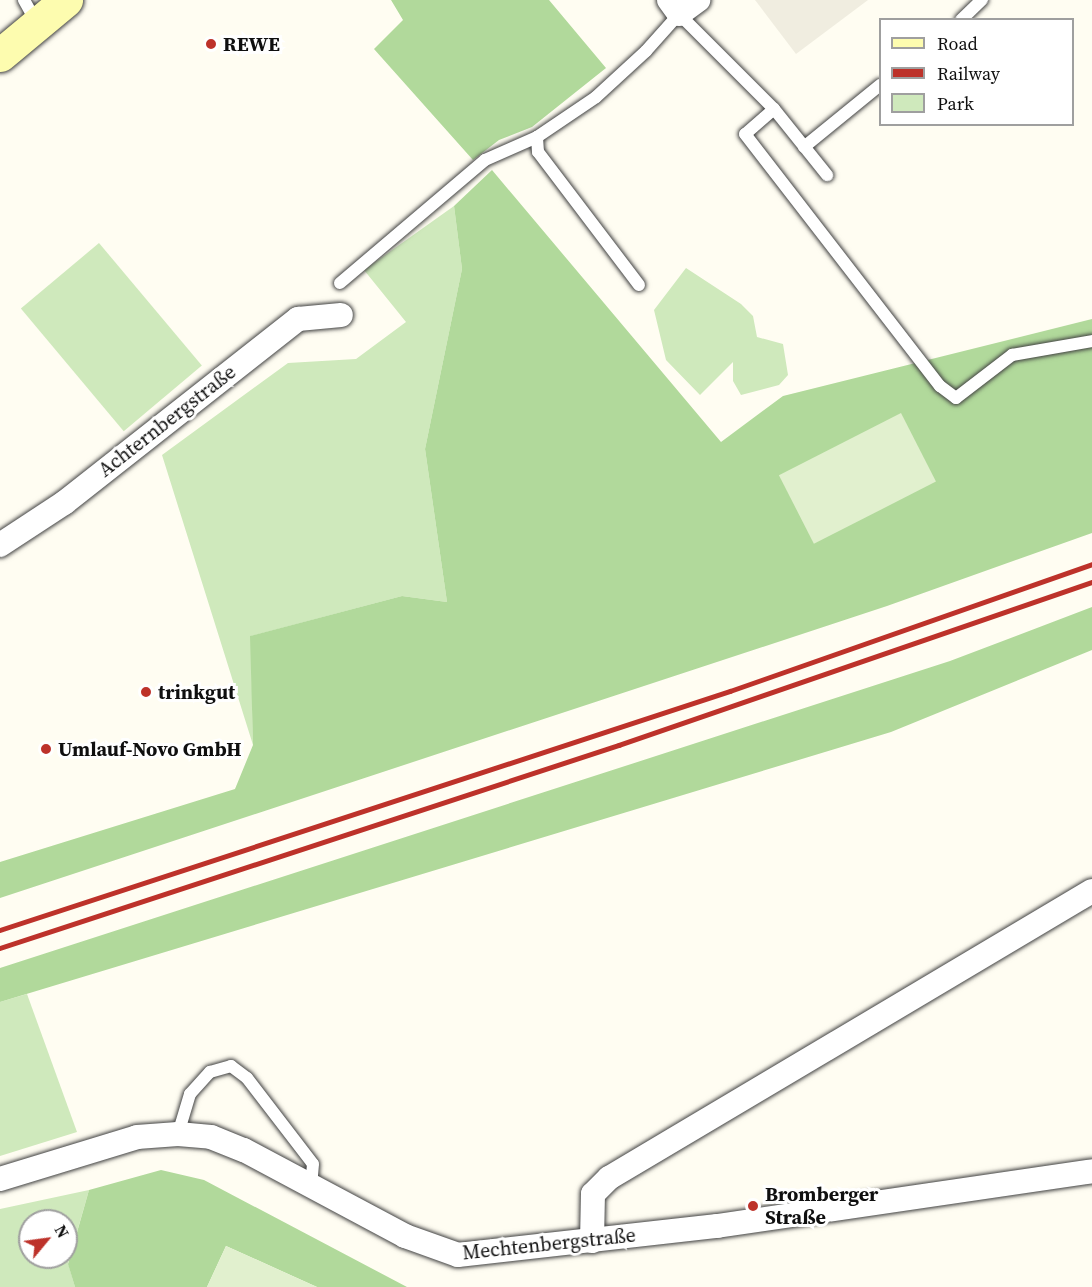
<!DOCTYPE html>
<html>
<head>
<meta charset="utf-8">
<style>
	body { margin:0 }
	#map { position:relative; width:1092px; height:1287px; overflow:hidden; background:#fffdf2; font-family:"Source Serif 4",serif }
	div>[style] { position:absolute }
	.green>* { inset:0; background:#cfe9bc; transform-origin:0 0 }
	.forest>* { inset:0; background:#b1d99b }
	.pitch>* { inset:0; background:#e1f0ce; transform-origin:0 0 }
	.plaza>* { inset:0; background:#f0ede0 }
	.roads { filter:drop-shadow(0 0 2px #424242) drop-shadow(0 0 2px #424242) }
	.lane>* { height:12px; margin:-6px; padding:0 6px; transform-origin:6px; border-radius:6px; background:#fff }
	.street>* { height:24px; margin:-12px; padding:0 12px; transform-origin:12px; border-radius:12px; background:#fff }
	.secondary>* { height:33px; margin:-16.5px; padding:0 16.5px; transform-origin:16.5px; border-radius:16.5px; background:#fdfcaf }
	.rail>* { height:4.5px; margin:-2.25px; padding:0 2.25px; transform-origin:2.25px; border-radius:2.25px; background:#bd322a }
	.dots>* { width:16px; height:16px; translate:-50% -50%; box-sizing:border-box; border:3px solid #fff; border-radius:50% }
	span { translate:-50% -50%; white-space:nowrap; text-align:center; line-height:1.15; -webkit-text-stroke:6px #fff; paint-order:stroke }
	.poi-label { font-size:20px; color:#0f0f0f; font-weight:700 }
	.left { translate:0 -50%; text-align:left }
	.street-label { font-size:20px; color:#0f0f0f }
	.legend { position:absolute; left:879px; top:18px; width:195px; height:108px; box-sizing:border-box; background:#fff; border:2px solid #9f9f9f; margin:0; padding:8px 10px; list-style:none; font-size:18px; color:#0f0f0f }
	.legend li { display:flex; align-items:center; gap:12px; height:30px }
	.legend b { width:30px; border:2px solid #9f9f9f }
	.north { position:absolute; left:18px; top:1209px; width:60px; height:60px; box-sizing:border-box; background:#fff; border:2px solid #9f9f9f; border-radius:50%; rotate:61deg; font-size:16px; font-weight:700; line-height:24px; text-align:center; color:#0f0f0f }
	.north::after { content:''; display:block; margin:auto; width:21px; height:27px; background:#bd322a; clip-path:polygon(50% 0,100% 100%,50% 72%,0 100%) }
</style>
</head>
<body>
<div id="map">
	<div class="green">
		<i style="clip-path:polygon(454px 206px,462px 269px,425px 449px,447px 602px,402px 596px,251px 636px,253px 745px,162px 455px,288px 363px,356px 359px,406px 322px,364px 270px)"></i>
		<i style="left:99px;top:243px;width:160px;height:102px;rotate:50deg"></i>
		<i style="clip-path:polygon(686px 268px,741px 304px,753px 316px,757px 337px,783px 344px,788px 375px,779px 385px,741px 395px,733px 381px,733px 362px,700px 395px,666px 360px,654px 310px)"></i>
		<i style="clip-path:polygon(27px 994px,77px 1132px,0 1156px,0 1002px)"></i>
		<i style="clip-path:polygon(evenodd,89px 1190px,68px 1263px,75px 1287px,0 1287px,0 1209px,89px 1190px,30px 1221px,66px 1221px,66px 1257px,30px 1257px,30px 1221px)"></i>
	</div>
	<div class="forest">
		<i style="clip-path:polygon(391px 0,549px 0,606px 68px,532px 127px,499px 140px,473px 160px,374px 49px,403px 20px)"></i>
		<i style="clip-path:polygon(492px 170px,721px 442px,783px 396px,1092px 319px,1092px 533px,887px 606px,0 898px,0 862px,235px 789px,253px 745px,250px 636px,402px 596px,447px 602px,425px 449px,462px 269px,454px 206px)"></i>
		<i style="clip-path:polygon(1092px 607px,1092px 650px,891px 732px,0 1002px,0 968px,950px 661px)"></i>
		<i style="clip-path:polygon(161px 1170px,204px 1180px,407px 1287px,317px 1287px,226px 1246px,207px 1287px,75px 1287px,68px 1264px,89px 1190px)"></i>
	</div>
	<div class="pitch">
		<i style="left:901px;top:413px;width:77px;height:137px;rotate:63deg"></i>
		<i style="clip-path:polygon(226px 1246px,317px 1287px,207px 1287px)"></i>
	</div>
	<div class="plaza">
		<i style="clip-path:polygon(755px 0,868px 0,796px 54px)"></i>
	</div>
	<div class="roads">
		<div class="lane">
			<i style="left:24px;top:0;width:25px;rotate:61deg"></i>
			<i style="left:961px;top:20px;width:29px;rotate:-44deg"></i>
			<i style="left:774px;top:109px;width:38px;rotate:139deg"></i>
			<i style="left:745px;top:134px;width:319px;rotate:52.3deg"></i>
			<i style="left:940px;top:386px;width:20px;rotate:37deg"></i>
			<i style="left:956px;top:398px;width:71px;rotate:-37.5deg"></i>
			<i style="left:1012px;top:355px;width:81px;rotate:-9.9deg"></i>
			<i style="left:804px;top:147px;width:98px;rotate:-39.2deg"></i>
			<i style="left:340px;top:283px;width:190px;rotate:-40.3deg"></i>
			<i style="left:485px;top:160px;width:57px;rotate:-23.9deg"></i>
			<i style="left:639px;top:285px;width:167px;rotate:-127.2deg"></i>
			<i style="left:538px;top:152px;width:15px;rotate:-94deg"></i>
			<i style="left:537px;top:137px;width:71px;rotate:-34.1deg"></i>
			<i style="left:596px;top:97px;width:68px;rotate:-42.6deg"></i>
			<i style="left:646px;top:51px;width:50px;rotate:-48.3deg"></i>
			<i style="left:679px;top:14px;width:134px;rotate:45deg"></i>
			<i style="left:774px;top:109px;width:85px;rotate:51.2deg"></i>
			<i style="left:178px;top:1134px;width:42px;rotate:-73.3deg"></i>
			<i style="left:190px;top:1094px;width:30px;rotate:-48deg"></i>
			<i style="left:210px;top:1072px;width:22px;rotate:-16deg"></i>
			<i style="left:231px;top:1066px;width:20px;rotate:37deg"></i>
			<i style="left:247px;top:1078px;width:108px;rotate:52.5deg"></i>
			<i style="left:313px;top:1164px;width:23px;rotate:95deg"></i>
		</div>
		<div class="street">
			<i style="left:669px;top:0;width:17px;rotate:54deg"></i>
			<i style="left:679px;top:14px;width:24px;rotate:-36deg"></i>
			<i style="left:0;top:545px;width:77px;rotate:-33.3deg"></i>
			<i style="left:64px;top:503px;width:298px;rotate:-38.2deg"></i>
			<i style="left:298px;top:319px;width:43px;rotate:-5.3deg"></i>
			<i style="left:0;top:1179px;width:143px;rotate:-17deg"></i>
			<i style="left:137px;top:1137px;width:41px;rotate:-4.2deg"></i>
			<i style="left:178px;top:1134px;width:33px;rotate:5deg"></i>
			<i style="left:211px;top:1137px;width:35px;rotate:22deg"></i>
			<i style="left:244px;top:1150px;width:183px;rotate:28.1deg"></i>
			<i style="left:405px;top:1236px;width:56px;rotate:19.7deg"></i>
			<i style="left:458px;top:1255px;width:261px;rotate:-6.4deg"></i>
			<i style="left:717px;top:1226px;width:379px;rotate:-8.3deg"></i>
			<i style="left:592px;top:1241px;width:47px;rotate:-88.8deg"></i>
			<i style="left:593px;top:1194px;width:23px;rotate:-45deg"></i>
			<i style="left:609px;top:1178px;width:562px;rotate:-30.72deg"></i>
		</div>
		<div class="secondary">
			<i style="left:0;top:55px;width:86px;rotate:-39.8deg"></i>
		</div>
	</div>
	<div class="rail">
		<i style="left:0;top:930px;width:768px;rotate:-18.13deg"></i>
		<i style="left:730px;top:691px;width:384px;rotate:-19.3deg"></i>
		<i style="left:0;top:948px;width:651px;rotate:-18.16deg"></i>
		<i style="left:619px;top:745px;width:500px;rotate:-19.01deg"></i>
	</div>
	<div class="dots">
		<i style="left:211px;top:44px;background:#bd322a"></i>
		<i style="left:146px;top:692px;background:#bd322a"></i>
		<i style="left:46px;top:749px;background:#bd322a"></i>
		<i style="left:753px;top:1206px;background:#bd322a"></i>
	</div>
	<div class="poi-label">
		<span class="left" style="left:223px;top:44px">REWE</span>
		<span class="left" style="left:158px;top:692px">trinkgut</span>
		<span class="left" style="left:58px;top:749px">Umlauf-Novo GmbH</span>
		<span class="left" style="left:765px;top:1206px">Bromberger<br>Straße</span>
	</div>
	<div class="street-label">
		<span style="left:167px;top:421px;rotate:-38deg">Achternbergstraße</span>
		<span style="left:549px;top:1244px;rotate:-6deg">Mechtenbergstraße</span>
	</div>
	<ul class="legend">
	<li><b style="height:8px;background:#fdfcaf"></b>Road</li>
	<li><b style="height:8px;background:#bd322a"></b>Railway</li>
	<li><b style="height:16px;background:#cfe9bc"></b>Park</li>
	</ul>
	<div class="north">N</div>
</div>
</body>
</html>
